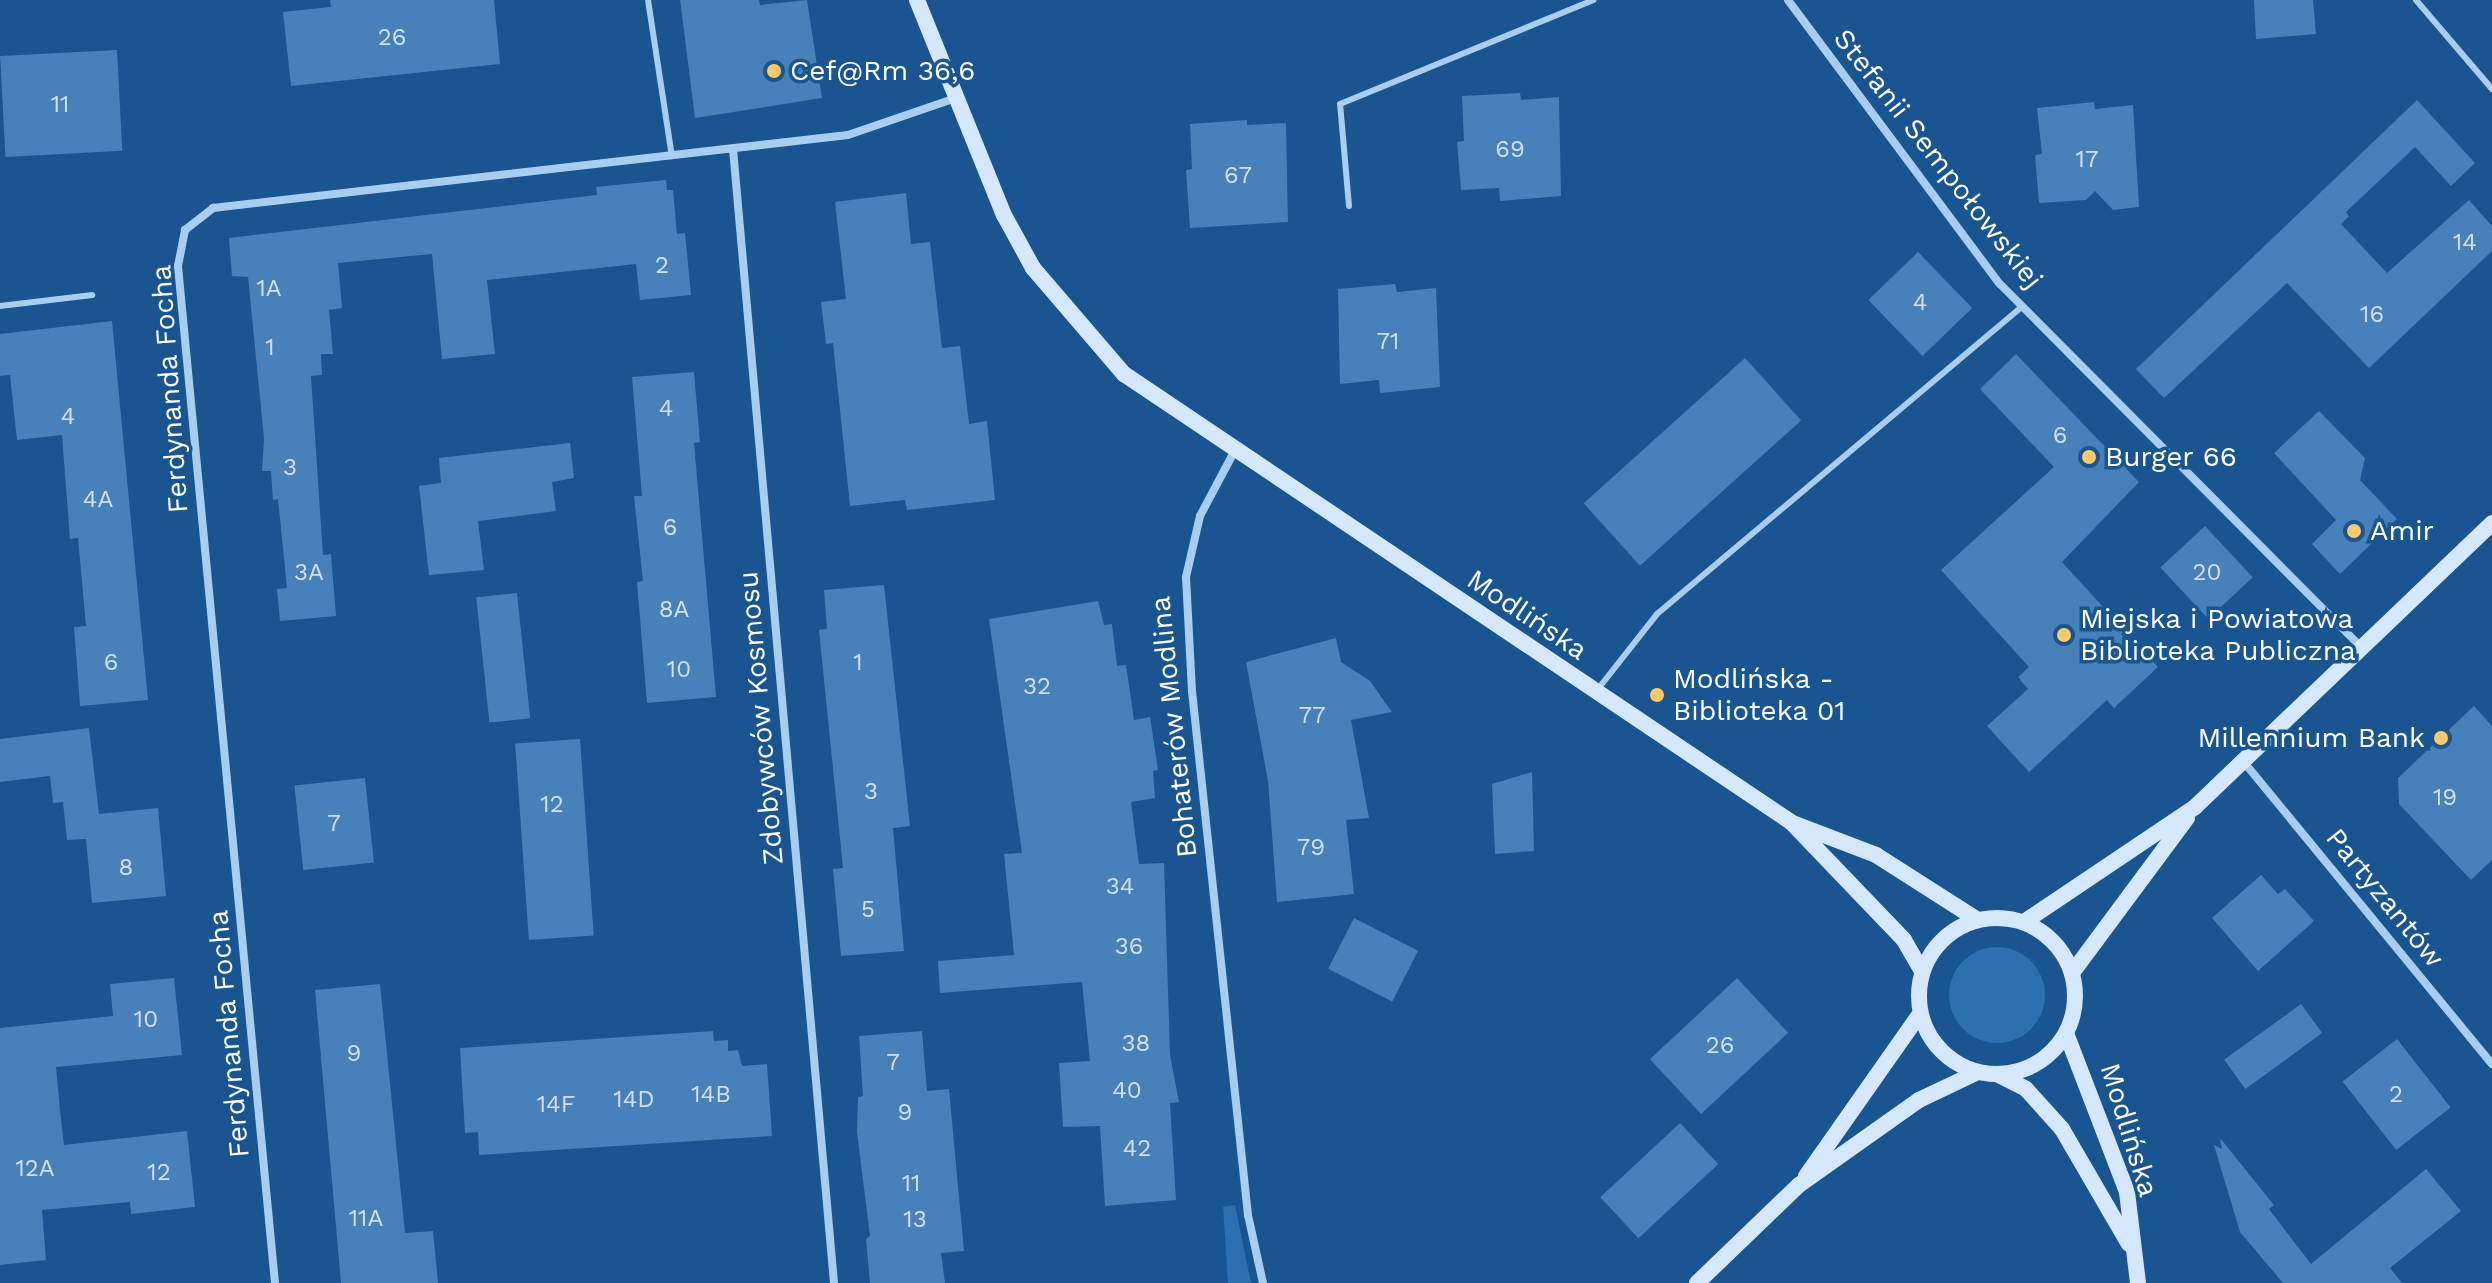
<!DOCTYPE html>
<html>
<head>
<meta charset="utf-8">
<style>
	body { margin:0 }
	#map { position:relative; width:2492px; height:1283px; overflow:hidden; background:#195591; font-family:"Work Sans",sans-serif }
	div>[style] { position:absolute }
	.green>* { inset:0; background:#2c70af }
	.round { border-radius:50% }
	.building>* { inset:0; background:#4681ba; transform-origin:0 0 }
	.lane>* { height:6px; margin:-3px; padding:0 3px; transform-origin:3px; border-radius:3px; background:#a8cdef }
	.street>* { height:8px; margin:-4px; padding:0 4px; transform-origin:4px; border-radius:4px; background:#a8cdef }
	.secondary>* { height:16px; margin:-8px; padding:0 8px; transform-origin:8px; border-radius:8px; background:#d5e8fb }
	.secondary>.ring { margin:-8px; padding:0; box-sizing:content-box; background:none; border:16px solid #d5e8fb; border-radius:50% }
	.dots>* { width:22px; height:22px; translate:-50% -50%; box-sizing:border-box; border:4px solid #195591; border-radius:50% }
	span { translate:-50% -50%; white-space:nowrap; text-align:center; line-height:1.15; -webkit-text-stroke:7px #195591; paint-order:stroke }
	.number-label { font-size:24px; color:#d1e0ee }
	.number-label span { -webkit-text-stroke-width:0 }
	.poi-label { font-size:28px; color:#fff }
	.left { translate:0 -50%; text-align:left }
	.right { translate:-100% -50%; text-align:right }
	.street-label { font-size:28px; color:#fff }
</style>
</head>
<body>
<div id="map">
	<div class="green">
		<i class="round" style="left:1949px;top:947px;width:96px;height:96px"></i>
		<i style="clip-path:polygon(1235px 1205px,1251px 1283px,1228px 1283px,1223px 1207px)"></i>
	</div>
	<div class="building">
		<i style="clip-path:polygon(330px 0,494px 0,500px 64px,291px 86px,283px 12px,331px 7px)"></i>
		<i style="clip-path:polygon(680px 0,759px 0,760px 5px,807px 0,822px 98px,695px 118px)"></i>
		<i style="clip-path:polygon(2254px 0,2313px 0,2316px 34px,2256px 39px)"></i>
		<i style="left:117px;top:50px;width:101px;height:117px;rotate:87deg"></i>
		<i style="clip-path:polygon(1520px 93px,1521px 100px,1559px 97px,1561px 196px,1500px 201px,1499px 188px,1461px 190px,1457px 142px,1464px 141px,1462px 96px)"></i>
		<i style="clip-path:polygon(2417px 100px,2475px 163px,2451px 186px,2415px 147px,2346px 212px,2349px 216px,2341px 224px,2387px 273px,2469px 200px,2492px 226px,2492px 251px,2369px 368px,2287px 283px,2164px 398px,2136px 369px)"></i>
		<i style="clip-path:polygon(2094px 102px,2095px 109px,2133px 105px,2139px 207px,2113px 210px,2095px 191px,2086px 200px,2039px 203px,2035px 155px,2042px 154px,2037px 108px)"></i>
		<i style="clip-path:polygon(1247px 120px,1247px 125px,1286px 123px,1288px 222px,1190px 228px,1186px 170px,1192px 169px,1190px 124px)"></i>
		<i style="clip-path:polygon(666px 180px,667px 190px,673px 190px,677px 234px,685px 233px,691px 295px,640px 300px,636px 264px,487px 280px,495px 354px,442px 359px,432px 254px,338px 263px,342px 308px,329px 310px,333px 354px,321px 354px,322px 375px,311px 376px,323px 555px,331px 554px,336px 616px,280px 621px,277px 589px,287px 588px,278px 499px,273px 500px,271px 471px,262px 471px,264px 438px,248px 277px,232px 276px,229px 238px,597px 195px,596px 187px)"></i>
		<i style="clip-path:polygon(906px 193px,911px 244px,930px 242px,942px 348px,960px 346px,969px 424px,987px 421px,995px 500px,907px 510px,905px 500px,850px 506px,833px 343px,826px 344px,821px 302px,846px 299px,835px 202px)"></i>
		<i style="left:1918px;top:252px;width:78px;height:69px;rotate:46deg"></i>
		<i style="clip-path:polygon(1395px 284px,1397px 292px,1436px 288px,1440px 387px,1380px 393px,1379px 380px,1340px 384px,1338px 289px)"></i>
		<i style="clip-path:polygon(112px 321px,148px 700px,80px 706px,74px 627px,86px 626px,78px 538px,70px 539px,62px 435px,17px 440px,10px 375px,0 376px,0 334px)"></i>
		<i style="clip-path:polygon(2016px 354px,2139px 482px,2062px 562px,2158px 667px,2114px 708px,2107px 700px,2029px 772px,1987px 726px,2028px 689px,2018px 677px,2029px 667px,1941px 570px,2054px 467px,1980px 389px)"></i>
		<i style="left:1745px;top:358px;width:84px;height:217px;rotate:48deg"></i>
		<i style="clip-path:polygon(694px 372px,700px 442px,694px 443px,716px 697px,647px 703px,637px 582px,643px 581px,634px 496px,642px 496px,632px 377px)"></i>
		<i style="clip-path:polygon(2319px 411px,2365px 458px,2360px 480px,2397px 519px,2340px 574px,2312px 544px,2336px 520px,2274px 453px)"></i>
		<i style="clip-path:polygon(570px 443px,574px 478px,552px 482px,556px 511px,478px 521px,484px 570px,429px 575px,419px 486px,441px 483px,439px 458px)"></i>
		<i style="left:2205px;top:526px;width:70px;height:61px;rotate:47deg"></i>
		<i style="clip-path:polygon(884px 585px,910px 826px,893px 828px,904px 951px,841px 956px,833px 869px,843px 868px,819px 630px,827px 629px,824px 590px)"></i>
		<i style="left:517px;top:593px;width:126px;height:41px;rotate:84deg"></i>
		<i style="clip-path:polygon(1098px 601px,1104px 625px,1112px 624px,1117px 666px,1126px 665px,1134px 720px,1150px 717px,1158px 770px,1153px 771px,1155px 798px,1131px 802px,1139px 864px,1164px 863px,1170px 1055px,1179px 1102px,1170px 1103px,1176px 1200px,1105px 1206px,1100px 1126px,1063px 1127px,1059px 1063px,1090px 1061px,1082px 982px,940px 993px,938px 961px,1014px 955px,1004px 854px,1022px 853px,989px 619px)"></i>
		<i style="clip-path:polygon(1336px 638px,1341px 662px,1370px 681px,1392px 712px,1351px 720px,1369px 818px,1346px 820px,1354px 894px,1277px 902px,1268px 781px,1246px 662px)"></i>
		<i style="clip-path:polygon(2474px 706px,2492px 726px,2492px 860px,2471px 880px,2399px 804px,2398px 778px)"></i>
		<i style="clip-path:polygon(89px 728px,99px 814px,158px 808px,166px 896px,92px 903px,86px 839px,67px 840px,63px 802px,53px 803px,50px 776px,0 782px,0 739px)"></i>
		<i style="left:580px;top:739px;width:197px;height:65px;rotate:86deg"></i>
		<i style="clip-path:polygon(1532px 772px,1534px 851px,1495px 854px,1492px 784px)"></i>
		<i style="left:365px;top:778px;width:85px;height:71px;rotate:84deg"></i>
		<i style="clip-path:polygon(2261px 875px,2278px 894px,2285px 889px,2314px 921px,2258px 971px,2212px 918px)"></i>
		<i style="left:1354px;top:918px;width:72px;height:57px;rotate:27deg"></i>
		<i style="clip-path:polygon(174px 978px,182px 1055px,56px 1067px,60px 1110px,64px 1145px,187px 1131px,195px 1207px,131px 1214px,130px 1202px,42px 1210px,46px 1260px,0 1265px,0 1028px,113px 1016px,110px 984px)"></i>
		<i style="left:1737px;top:978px;width:75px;height:119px;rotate:47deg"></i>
		<i style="clip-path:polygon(380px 984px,405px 1233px,433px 1231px,438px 1283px,341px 1283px,315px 990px)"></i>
		<i style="left:2301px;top:1004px;width:36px;height:95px;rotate:54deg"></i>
		<i style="clip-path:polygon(713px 1031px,714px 1041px,728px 1040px,728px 1051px,738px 1050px,742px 1066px,767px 1064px,772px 1136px,479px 1155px,478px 1132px,465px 1133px,460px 1048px)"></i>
		<i style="clip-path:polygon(922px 1031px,927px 1091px,949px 1089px,964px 1251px,941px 1253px,945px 1283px,870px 1283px,866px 1239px,870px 1236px,857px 1132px,858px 1097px,863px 1096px,859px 1036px)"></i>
		<i style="left:2397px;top:1039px;width:87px;height:69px;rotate:52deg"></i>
		<i style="left:1680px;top:1123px;width:56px;height:109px;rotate:47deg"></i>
		<i style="clip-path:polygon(2220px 1138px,2274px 1205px,2269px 1209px,2311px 1264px,2426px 1169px,2461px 1211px,2390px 1268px,2402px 1283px,2283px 1283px,2240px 1232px,2214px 1145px,2222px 1149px)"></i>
	</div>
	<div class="lane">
		<i style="left:648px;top:0;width:158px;rotate:81.3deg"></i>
		<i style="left:2416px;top:0;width:117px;rotate:49.5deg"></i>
		<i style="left:1349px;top:206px;width:102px;rotate:-95deg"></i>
		<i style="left:1340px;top:104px;width:274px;rotate:-22.3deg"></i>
		<i style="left:0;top:306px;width:93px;rotate:-6.8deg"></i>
		<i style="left:1598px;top:689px;width:95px;rotate:-51.8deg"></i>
		<i style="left:1657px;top:614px;width:477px;rotate:-40.1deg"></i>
	</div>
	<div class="street">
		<i style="left:1788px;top:0;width:354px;rotate:53.3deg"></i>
		<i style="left:2000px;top:284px;width:512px;rotate:45.16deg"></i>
		<i style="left:733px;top:149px;width:1138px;rotate:84.91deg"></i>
		<i style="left:1234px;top:452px;width:72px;rotate:118deg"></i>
		<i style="left:1200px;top:516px;width:63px;rotate:102.9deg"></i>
		<i style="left:1186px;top:577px;width:114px;rotate:87deg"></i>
		<i style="left:1192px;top:691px;width:527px;rotate:83.9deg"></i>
		<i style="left:1248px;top:1215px;width:70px;rotate:77.6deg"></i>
		<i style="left:2243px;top:761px;width:392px;rotate:50.6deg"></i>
		<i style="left:275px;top:1283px;width:1022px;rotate:-95.45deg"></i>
		<i style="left:178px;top:266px;width:37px;rotate:-79deg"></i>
		<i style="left:185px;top:230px;width:36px;rotate:-38deg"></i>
		<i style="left:213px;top:208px;width:639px;rotate:-6.56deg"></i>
		<i style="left:848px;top:135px;width:114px;rotate:-18.9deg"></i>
	</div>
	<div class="secondary">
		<i style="left:917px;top:0;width:232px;rotate:68deg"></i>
		<i style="left:1004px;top:215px;width:60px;rotate:61.3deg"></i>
		<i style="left:1033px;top:268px;width:140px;rotate:49.4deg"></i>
		<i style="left:1124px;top:374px;width:803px;rotate:33.89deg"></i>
		<i style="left:1791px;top:822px;width:163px;rotate:46.2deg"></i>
		<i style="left:1904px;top:940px;width:36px;rotate:60deg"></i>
		<i style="left:1795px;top:824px;width:87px;rotate:20.9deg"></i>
		<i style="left:1876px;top:855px;width:119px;rotate:32.6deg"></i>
		<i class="ring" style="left:1919px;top:918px;width:140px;height:140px"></i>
		<i style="left:2024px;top:922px;width:206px;rotate:-33.9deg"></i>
		<i style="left:2195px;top:807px;width:411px;rotate:-43.7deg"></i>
		<i style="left:2072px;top:973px;width:193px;rotate:-53.4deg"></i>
		<i style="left:2066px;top:1033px;width:170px;rotate:69deg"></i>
		<i style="left:2127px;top:1192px;width:92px;rotate:83.1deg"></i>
		<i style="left:1999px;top:1075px;width:30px;rotate:27deg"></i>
		<i style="left:2026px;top:1089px;width:54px;rotate:48deg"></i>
		<i style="left:2062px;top:1129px;width:133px;rotate:59.8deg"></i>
		<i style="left:1806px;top:1176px;width:198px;rotate:-54.9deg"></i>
		<i style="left:1697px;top:1283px;width:141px;rotate:-43.9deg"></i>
		<i style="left:1799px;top:1185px;width:147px;rotate:-35.3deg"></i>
		<i style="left:1919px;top:1100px;width:65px;rotate:-25.4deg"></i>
	</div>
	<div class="dots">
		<i style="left:774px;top:71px;background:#ffc966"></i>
		<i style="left:2089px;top:457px;background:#ffc966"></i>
		<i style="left:2354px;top:531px;background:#ffc966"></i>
		<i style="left:2064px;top:635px;background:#ffc966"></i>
		<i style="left:1657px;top:695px;background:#ffc966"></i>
		<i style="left:2441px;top:738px;background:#ffc966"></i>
	</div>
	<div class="number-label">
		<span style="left:392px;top:38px">26</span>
		<span style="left:60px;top:105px">11</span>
		<span style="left:1510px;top:150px">69</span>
		<span style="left:2087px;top:160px">17</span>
		<span style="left:1238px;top:176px">67</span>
		<span style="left:2465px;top:243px">14</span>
		<span style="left:662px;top:266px">2</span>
		<span style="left:269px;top:289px">1A</span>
		<span style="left:1920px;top:303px">4</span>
		<span style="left:2372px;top:315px">16</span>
		<span style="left:1388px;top:342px">71</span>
		<span style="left:270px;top:348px">1</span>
		<span style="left:666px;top:409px">4</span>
		<span style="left:68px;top:417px">4</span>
		<span style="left:2060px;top:436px">6</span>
		<span style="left:290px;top:468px">3</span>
		<span style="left:98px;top:500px">4A</span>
		<span style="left:670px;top:528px">6</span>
		<span style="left:309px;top:573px">3A</span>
		<span style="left:2207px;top:573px">20</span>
		<span style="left:674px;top:610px">8A</span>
		<span style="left:111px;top:663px">6</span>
		<span style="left:858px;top:663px">1</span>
		<span style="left:679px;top:670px">10</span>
		<span style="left:1037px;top:687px">32</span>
		<span style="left:1312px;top:716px">77</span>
		<span style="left:871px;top:792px">3</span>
		<span style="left:2445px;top:798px">19</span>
		<span style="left:552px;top:805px">12</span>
		<span style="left:334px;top:824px">7</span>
		<span style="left:1311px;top:848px">79</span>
		<span style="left:126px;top:868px">8</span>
		<span style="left:1120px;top:887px">34</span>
		<span style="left:868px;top:910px">5</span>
		<span style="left:1129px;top:947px">36</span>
		<span style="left:146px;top:1020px">10</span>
		<span style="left:1136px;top:1044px">38</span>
		<span style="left:1720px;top:1046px">26</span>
		<span style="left:354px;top:1054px">9</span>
		<span style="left:893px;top:1063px">7</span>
		<span style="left:1127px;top:1091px">40</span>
		<span style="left:711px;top:1095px">14B</span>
		<span style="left:2396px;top:1095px">2</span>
		<span style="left:634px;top:1100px">14D</span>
		<span style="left:556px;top:1105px">14F</span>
		<span style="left:905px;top:1113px">9</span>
		<span style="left:1137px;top:1149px">42</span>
		<span style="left:35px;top:1169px">12A</span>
		<span style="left:159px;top:1173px">12</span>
		<span style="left:911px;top:1184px">11</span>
		<span style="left:366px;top:1219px">11A</span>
		<span style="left:915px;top:1220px">13</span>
	</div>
	<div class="poi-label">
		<span class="left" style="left:790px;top:71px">Cef@Rm 36,6</span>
		<span class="left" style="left:2105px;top:457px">Burger 66</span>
		<span class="left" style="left:2370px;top:531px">Amir</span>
		<span class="left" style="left:2080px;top:635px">Miejska i Powiatowa<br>Biblioteka Publiczna</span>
		<span class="left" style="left:1673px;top:695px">Modlińska -<br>Biblioteka 01</span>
		<span class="right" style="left:2425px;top:738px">Millennium Bank</span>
	</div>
	<div class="street-label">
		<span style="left:1938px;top:159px;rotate:52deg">Stefanii Sempołowskiej</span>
		<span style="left:170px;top:389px;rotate:-94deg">Ferdynanda Focha</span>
		<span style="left:1527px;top:615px;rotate:34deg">Modlińska</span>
		<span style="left:761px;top:718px;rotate:-95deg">Zdobywców Kosmosu</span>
		<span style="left:1174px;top:727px;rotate:-96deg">Bohaterów Modlina</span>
		<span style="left:2385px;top:898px;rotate:51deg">Partyzantów</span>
		<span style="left:229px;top:1034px;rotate:-95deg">Ferdynanda Focha</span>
		<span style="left:2129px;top:1130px;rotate:73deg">Modlińska</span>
	</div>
</div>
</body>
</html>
